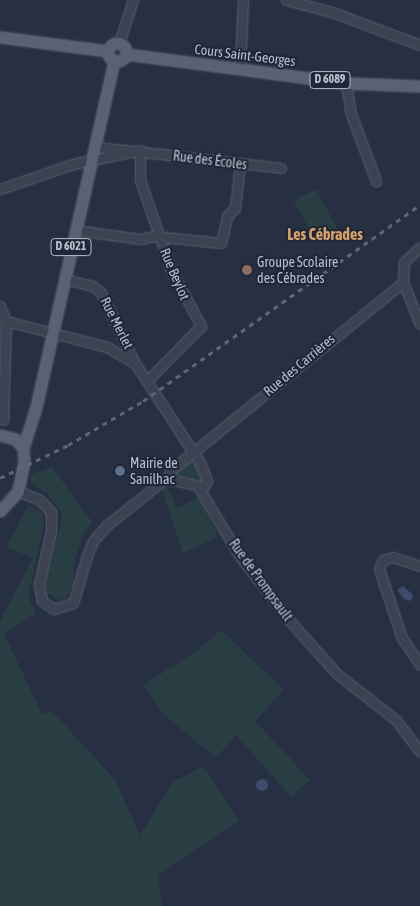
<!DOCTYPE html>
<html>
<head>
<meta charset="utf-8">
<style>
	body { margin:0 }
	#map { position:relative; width:420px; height:906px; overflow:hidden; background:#273042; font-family:"Asap Condensed",sans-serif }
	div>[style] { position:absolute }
	.green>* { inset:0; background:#293e43; transform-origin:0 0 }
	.water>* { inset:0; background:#3d4c6b }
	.round { border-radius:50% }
	.roads { filter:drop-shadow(0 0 1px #59606f) drop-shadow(0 0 1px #59606f) }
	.minor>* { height:9px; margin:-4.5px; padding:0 4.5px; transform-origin:4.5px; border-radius:4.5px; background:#3b4352 }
	.major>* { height:11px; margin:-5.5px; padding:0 5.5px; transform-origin:5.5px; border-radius:5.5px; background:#596172 }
	.major>.ring { margin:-5.5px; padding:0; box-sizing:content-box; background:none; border:11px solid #596172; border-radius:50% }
	.rail>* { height:2.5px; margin-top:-1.25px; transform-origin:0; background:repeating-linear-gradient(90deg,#5d6679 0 5px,transparent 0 10px) }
	.dots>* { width:14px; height:14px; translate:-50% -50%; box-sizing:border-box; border:2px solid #202738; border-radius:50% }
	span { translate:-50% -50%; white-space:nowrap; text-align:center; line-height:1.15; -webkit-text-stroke:4.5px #202738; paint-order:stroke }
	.shield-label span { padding:1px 4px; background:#202738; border:1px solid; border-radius:4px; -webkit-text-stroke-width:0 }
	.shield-label { font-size:12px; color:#b8becc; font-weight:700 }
	.street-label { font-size:14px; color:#b8becc }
	.poi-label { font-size:14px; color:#b8becc }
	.left { translate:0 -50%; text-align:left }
	.quarter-label { font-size:16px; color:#d6a269; font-weight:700 }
</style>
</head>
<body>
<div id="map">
	<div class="green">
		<i style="left:316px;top:189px;width:47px;height:25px;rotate:62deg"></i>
		<i style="clip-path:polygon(187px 462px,196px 463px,201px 479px,175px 475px)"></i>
		<i style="clip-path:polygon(52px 467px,92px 522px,83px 535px,75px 558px,73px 584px,66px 598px,57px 600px,47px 593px,45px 586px,62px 520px,61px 511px,47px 493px,33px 485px,30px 475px)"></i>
		<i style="clip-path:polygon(167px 487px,177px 508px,200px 497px,218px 537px,183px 553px,162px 488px)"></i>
		<i style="clip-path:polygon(29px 505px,42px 513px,44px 522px,28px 597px,36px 613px,4px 634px,42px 714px,52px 711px,115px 780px,140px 835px,173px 782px,204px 766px,239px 821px,158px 875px,162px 906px,0 906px,0 621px,33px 558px,6px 547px)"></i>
		<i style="clip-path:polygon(221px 630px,284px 690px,255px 721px,310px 780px,291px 797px,236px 735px,216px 758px,163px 714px,143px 685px,194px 653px)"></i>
	</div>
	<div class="water">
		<i style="clip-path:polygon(403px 586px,413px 595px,411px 601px,404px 599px,397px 590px)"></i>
		<i class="round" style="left:256px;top:779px;width:12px;height:12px"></i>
	</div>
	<div class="roads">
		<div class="minor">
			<i style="left:286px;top:0;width:48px;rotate:14.6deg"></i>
			<i style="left:332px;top:12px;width:94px;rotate:20.6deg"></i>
			<i style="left:119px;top:43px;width:45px;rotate:-72deg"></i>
			<i style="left:240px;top:69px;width:69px;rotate:-87.5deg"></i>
			<i style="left:346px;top:83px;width:31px;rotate:81deg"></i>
			<i style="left:351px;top:114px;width:72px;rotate:69.5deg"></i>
			<i style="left:140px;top:150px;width:30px;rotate:90deg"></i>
			<i style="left:140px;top:180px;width:95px;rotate:71deg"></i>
			<i style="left:171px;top:270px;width:64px;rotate:61.8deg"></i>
			<i style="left:201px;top:326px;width:77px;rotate:134.5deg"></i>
			<i style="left:135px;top:151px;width:147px;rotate:6.6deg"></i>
			<i style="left:0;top:189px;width:77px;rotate:-18.9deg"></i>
			<i style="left:73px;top:164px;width:63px;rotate:-11.8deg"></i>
			<i style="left:135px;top:151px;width:41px;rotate:-174.4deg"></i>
			<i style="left:75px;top:230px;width:67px;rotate:7.8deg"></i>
			<i style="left:141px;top:239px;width:13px;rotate:-13deg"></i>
			<i style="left:154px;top:236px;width:67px;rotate:6deg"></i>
			<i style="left:221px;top:243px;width:28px;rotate:-77deg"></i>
			<i style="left:227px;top:216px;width:11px;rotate:-45deg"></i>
			<i style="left:235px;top:208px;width:44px;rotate:-83.5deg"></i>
			<i style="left:65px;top:279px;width:29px;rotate:14deg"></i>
			<i style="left:93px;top:286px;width:11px;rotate:41deg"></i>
			<i style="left:101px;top:293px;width:78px;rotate:64.1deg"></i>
			<i style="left:403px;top:282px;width:45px;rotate:68deg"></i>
			<i style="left:0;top:306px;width:16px;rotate:68deg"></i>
			<i style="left:6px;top:321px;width:104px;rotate:14.4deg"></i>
			<i style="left:107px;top:347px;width:32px;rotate:30deg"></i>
			<i style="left:135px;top:363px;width:117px;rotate:56.9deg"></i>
			<i style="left:199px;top:461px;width:21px;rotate:67deg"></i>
			<i style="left:207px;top:480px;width:10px;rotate:119deg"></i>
			<i style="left:3px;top:420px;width:99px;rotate:-88.3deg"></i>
			<i style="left:167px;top:479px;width:9px;rotate:-69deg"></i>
			<i style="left:170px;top:471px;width:300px;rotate:-39deg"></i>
			<i style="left:403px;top:282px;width:20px;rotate:-87deg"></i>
			<i style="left:404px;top:262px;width:22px;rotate:-43deg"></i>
			<i style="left:18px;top:491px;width:24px;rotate:22deg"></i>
			<i style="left:40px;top:500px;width:16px;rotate:47deg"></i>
			<i style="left:51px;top:512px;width:19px;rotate:90deg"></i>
			<i style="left:51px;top:531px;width:55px;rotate:102.5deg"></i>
			<i style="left:39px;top:585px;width:16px;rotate:79deg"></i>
			<i style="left:42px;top:601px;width:14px;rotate:34deg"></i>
			<i style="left:54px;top:609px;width:20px;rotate:-18deg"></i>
			<i style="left:73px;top:603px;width:49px;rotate:-73.4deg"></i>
			<i style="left:87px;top:556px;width:16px;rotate:-68deg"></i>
			<i style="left:93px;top:541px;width:20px;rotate:-49deg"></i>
			<i style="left:106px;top:526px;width:70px;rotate:-38.7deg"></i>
			<i style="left:161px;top:482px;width:9px;rotate:-18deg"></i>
			<i style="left:170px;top:479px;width:28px;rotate:13deg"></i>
			<i style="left:197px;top:485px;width:82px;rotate:59deg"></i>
			<i style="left:239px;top:555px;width:82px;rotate:52.4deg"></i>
			<i style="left:289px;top:620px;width:72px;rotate:48.4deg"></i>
			<i style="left:337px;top:674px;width:75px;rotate:37.9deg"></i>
			<i style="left:396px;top:720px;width:40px;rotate:53deg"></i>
			<i style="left:420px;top:566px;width:29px;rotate:-162deg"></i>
			<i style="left:392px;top:557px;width:9px;rotate:162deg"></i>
			<i style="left:383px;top:560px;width:10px;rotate:114deg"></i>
			<i style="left:379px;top:569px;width:73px;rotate:71.6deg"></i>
			<i style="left:402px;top:638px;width:32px;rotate:56deg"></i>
		</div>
		<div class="major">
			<i style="left:0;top:37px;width:109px;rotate:7.4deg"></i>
			<i class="ring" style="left:108px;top:43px;width:7px;height:7px"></i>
			<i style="left:126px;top:54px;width:222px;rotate:7.5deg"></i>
			<i style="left:346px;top:83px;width:74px;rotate:2.3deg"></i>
			<i style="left:0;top:435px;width:16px;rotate:15deg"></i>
			<i style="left:15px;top:439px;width:12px;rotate:48deg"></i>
			<i style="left:23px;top:448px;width:14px;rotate:86deg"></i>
			<i style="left:24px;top:462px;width:30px;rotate:102deg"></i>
			<i style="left:18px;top:491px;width:27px;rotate:132deg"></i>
			<i style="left:23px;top:448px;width:43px;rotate:-72.4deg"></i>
			<i style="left:36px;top:407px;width:355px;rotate:-77.3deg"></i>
		</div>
	</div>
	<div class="rail">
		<i style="left:0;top:478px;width:76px;rotate:-25.9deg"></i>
		<i style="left:68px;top:445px;width:87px;rotate:-30.4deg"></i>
		<i style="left:143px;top:401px;width:339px;rotate:-35.3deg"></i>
	</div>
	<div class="dots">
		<i style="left:247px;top:270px;background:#8d6e63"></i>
		<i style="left:120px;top:471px;background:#5c6f8a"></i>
	</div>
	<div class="shield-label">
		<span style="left:330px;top:80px">D 6089</span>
		<span style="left:71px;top:247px">D 6021</span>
	</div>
	<div class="street-label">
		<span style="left:245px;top:55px;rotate:7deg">Cours Saint-Georges</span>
		<span style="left:210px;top:160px;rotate:7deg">Rue des Écoles</span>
		<span style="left:175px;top:274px;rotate:67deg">Rue Beylot</span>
		<span style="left:117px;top:323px;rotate:63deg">Rue Merlet</span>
		<span style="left:299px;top:365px;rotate:-40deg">Rue des Carrières</span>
		<span style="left:261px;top:580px;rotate:54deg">Rue de Prompsault</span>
	</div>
	<div class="poi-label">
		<span class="left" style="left:257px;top:270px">Groupe Scolaire<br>des Cébrades</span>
		<span class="left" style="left:130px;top:471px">Mairie de<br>Sanilhac</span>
	</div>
	<div class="quarter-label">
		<span style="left:325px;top:234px">Les Cébrades</span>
	</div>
</div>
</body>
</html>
